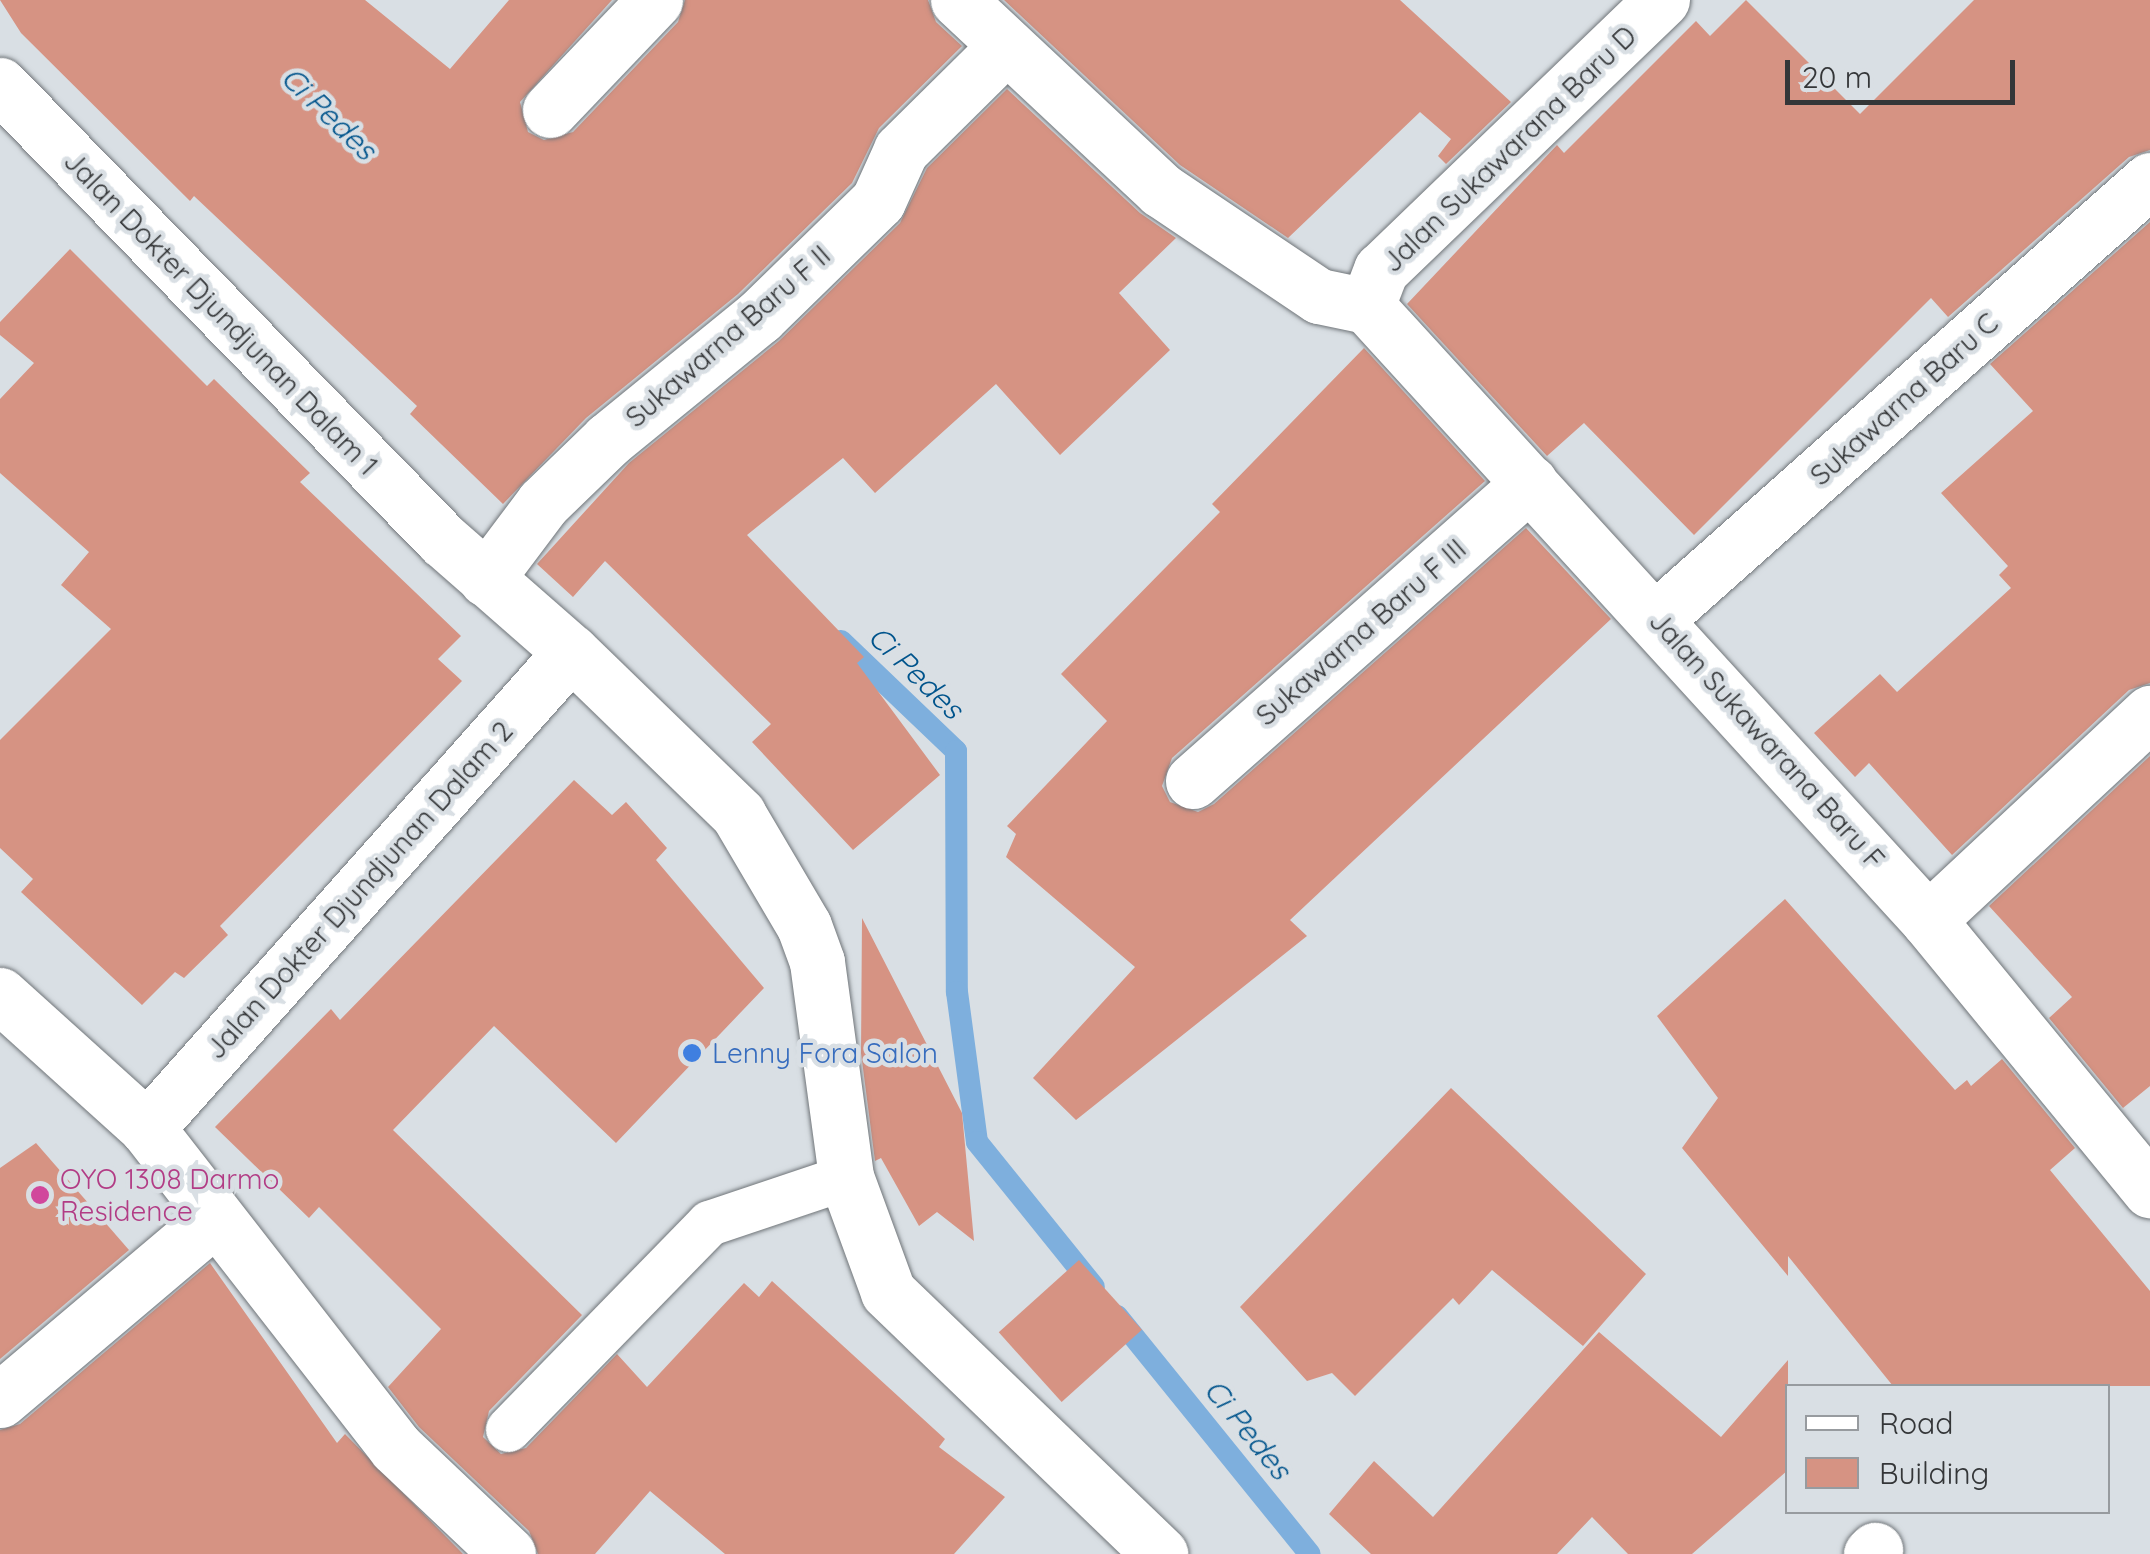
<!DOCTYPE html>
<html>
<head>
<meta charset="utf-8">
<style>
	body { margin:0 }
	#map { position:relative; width:2150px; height:1554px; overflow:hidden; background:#d9dfe4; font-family:Quicksand,sans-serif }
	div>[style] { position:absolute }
	.stream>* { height:22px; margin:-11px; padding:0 11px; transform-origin:11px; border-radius:11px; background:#7eafdd }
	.building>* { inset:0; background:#d69383; transform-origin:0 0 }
	.roads { filter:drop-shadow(0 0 2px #707579) drop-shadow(0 0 2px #707579) }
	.service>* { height:45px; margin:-22.5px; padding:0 22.5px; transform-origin:22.5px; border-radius:22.5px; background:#fff }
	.minor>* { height:55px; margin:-27.5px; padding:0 27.5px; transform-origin:27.5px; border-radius:27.5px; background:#fff }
	.dots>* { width:28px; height:28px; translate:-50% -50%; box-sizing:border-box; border:5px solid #d9dfe4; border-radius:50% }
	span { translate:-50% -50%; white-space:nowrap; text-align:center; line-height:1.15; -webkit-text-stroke:9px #d9dfe4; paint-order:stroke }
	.street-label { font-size:28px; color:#343638 }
	.shop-label { font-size:28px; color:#366cbe }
	.left { translate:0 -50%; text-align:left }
	.hotel-label { font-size:28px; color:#b23c85 }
	.water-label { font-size:30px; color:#00548c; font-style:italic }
	.legend { position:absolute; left:1785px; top:1384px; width:325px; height:130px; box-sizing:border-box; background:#d9dfe4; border:2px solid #979b9f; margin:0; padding:12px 18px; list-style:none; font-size:30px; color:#343638 }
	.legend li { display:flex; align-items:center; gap:20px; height:50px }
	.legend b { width:50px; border:2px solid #979b9f }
	.scale { position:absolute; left:1785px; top:60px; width:230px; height:45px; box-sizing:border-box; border:5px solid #343638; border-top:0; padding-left:12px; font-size:30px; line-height:35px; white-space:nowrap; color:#343638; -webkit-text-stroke:8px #d9dfe4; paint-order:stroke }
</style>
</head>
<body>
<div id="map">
	<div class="stream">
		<i style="left:841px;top:641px;width:159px;rotate:43.7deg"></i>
		<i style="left:956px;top:751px;width:241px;rotate:89.8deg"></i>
		<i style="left:957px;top:992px;width:151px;rotate:82.4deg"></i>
		<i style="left:977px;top:1142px;width:186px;rotate:51.1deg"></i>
		<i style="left:1117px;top:1316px;width:306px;rotate:51deg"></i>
	</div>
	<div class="building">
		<i style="clip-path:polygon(0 0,365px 0,450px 69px,509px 0,612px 0,520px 102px,528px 132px,544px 140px,573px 132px,678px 22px,685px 0,928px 0,936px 22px,962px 46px,879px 128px,852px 183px,738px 294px,586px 418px,503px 504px,410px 414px,417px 406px,194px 196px,190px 201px,21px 33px)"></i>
		<i style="clip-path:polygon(1004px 0,1400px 0,1511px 102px,1446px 164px,1438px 156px,1451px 139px,1420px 112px,1288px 238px,1180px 165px)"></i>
		<i style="clip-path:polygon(1746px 0,1860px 114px,1974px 0,2150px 0,2150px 150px,2129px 157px,1948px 317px,1931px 298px,1694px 535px,1584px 423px,1547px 456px,1407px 304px,1557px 145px,1564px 153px,1696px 21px,1710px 36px)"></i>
		<i style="clip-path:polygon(1007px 89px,1140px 213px,1176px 238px,1119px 293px,1170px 350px,1060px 455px,996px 384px,875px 493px,843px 458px,747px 535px,864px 657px,857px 663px,940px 775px,853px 850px,752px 742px,771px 724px,605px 561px,573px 597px,537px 564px,629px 463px,779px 341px,900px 223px,927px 168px)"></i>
		<i style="clip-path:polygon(2150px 222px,2150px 683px,2129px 690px,1952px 855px,1869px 763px,1855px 777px,1814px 733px,1880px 674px,1897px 692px,2011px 588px,1999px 575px,2008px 566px,1941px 493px,2033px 411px,1990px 364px)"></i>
		<i style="clip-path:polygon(70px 249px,207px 386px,214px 379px,310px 473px,300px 482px,461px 636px,438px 659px,462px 681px,220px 926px,228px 935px,184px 978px,175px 972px,142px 1005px,21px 892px,33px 879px,0 848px,0 740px,111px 629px,61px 585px,89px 552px,0 473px,0 399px,34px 363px,0 335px,0 322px)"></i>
		<i style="clip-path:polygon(1364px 348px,1485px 481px,1172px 758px,1162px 786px,1170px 802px,1198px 812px,1214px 804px,1526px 528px,1611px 619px,1290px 920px,1307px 936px,1076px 1120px,1033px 1078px,1135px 967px,1006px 857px,1016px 834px,1007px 826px,1107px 721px,1061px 674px,1220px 512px,1212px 504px)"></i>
		<i style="clip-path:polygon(2150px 756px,2150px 1086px,2123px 1108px,2049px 1018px,2072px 997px,1989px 906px)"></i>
		<i style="clip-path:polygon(574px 780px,612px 815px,626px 802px,667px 848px,656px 860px,764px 988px,616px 1143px,494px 1026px,393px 1130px,582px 1315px,489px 1411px,483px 1437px,501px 1454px,526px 1448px,617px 1354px,647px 1387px,744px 1283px,759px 1297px,772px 1281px,945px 1439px,939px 1447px,1005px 1497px,954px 1554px,725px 1554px,650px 1491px,595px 1554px,538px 1554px,529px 1531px,419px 1427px,388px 1387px,441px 1329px,319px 1207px,309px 1218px,215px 1127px,331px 1009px,340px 1020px)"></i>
		<i style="clip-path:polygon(1785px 899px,1955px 1090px,1967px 1080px,1971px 1086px,2002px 1059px,2075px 1148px,2050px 1170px,2150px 1291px,2150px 1386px,1893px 1386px,1788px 1256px,1788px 1276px,1682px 1148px,1718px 1098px,1657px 1016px)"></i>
		<i style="clip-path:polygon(862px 918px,962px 1113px,974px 1241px,937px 1212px,919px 1226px,881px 1158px,875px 1161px,861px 1053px)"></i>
		<i style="clip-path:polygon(1451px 1088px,1646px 1274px,1583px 1346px,1492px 1270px,1459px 1305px,1453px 1298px,1355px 1396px,1332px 1373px,1307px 1381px,1240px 1307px)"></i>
		<i style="clip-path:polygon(36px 1143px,129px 1250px,0 1359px,0 1168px)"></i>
		<i style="left:1079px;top:1260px;width:94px;height:108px;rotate:48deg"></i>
		<i style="clip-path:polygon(210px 1263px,337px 1443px,345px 1434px,463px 1554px,0 1554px,0 1430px,20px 1424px)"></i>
		<i style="clip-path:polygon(1599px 1332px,1721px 1437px,1788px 1360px,1788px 1470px,1692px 1554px,1628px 1554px,1592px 1517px,1557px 1554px,1371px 1554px,1329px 1514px,1374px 1461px,1433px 1517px)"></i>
	</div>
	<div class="roads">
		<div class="service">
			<i style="left:508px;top:1429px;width:288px;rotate:-45.7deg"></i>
			<i style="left:709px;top:1223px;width:145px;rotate:-18.6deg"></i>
		</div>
		<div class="minor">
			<i style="left:958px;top:0;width:278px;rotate:43.1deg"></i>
			<i style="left:1161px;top:190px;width:190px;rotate:33.9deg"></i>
			<i style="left:1319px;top:296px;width:49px;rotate:11.8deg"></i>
			<i style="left:0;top:85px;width:635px;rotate:45.77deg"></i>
			<i style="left:443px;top:540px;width:170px;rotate:41.2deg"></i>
			<i style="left:571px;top:652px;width:233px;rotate:44.1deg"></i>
			<i style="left:738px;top:814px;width:130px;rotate:59.5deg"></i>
			<i style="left:804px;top:926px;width:38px;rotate:70deg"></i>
			<i style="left:817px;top:962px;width:217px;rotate:82.3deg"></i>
			<i style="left:846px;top:1177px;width:122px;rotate:69.9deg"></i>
			<i style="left:888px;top:1292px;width:378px;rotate:43.9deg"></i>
			<i style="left:550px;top:110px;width:152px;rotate:-46.3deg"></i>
			<i style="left:1367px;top:306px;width:832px;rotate:47.58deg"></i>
			<i style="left:1928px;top:920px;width:350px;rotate:50.6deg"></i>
			<i style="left:1367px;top:306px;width:39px;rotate:-69deg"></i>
			<i style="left:1381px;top:270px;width:390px;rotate:-43.9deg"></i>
			<i style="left:486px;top:579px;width:95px;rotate:-53.1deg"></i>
			<i style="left:543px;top:503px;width:91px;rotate:-44.1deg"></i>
			<i style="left:608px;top:440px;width:195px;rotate:-39.2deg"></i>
			<i style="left:759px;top:317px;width:166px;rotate:-44.3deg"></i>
			<i style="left:878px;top:201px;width:56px;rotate:-65.7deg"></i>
			<i style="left:901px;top:150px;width:146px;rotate:-44.7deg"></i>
			<i style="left:1658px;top:617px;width:658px;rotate:-41.61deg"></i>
			<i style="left:1193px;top:781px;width:450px;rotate:-41.5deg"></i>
			<i style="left:1928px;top:920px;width:304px;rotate:-43deg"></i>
			<i style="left:0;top:995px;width:198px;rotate:42.1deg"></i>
			<i style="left:147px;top:1128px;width:405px;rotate:52.1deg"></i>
			<i style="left:396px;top:1448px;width:154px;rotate:43.4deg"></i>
			<i style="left:147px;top:1128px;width:637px;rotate:-48.31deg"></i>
			<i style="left:0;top:1400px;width:280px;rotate:-40.2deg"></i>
			<i style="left:1871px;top:1554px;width:6px;rotate:-45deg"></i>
		</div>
	</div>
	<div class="dots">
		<i style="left:692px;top:1053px;background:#3f7fe0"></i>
		<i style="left:40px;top:1195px;background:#d1479c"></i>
	</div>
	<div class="street-label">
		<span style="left:1509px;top:149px;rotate:-44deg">Jalan Sukawarana Baru D</span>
		<span style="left:221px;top:313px;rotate:46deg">Jalan Dokter Djundjunan Dalam 1</span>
		<span style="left:728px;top:336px;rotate:-41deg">Sukawarna Baru F II</span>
		<span style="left:1904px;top:399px;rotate:-42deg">Sukawarna Baru C</span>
		<span style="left:1361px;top:632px;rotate:-41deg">Sukawarna Baru F III</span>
		<span style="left:1767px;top:740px;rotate:48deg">Jalan Sukawarana Baru F</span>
		<span style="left:359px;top:890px;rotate:-48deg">Jalan Dokter Djundjunan Dalam 2</span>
	</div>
	<div class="shop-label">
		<span class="left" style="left:712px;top:1053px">Lenny Fora Salon</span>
	</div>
	<div class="hotel-label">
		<span class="left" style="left:60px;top:1195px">OYO 1308 Darmo<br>Residence</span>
	</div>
	<div class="water-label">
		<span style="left:329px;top:113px;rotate:44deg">Ci Pedes</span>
		<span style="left:916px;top:672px;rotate:44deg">Ci Pedes</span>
		<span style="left:1248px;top:1429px;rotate:51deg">Ci Pedes</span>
	</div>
	<ul class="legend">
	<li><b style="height:12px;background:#fff"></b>Road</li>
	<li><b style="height:28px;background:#d69383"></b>Building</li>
	</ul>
	<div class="scale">20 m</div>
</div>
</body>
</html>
